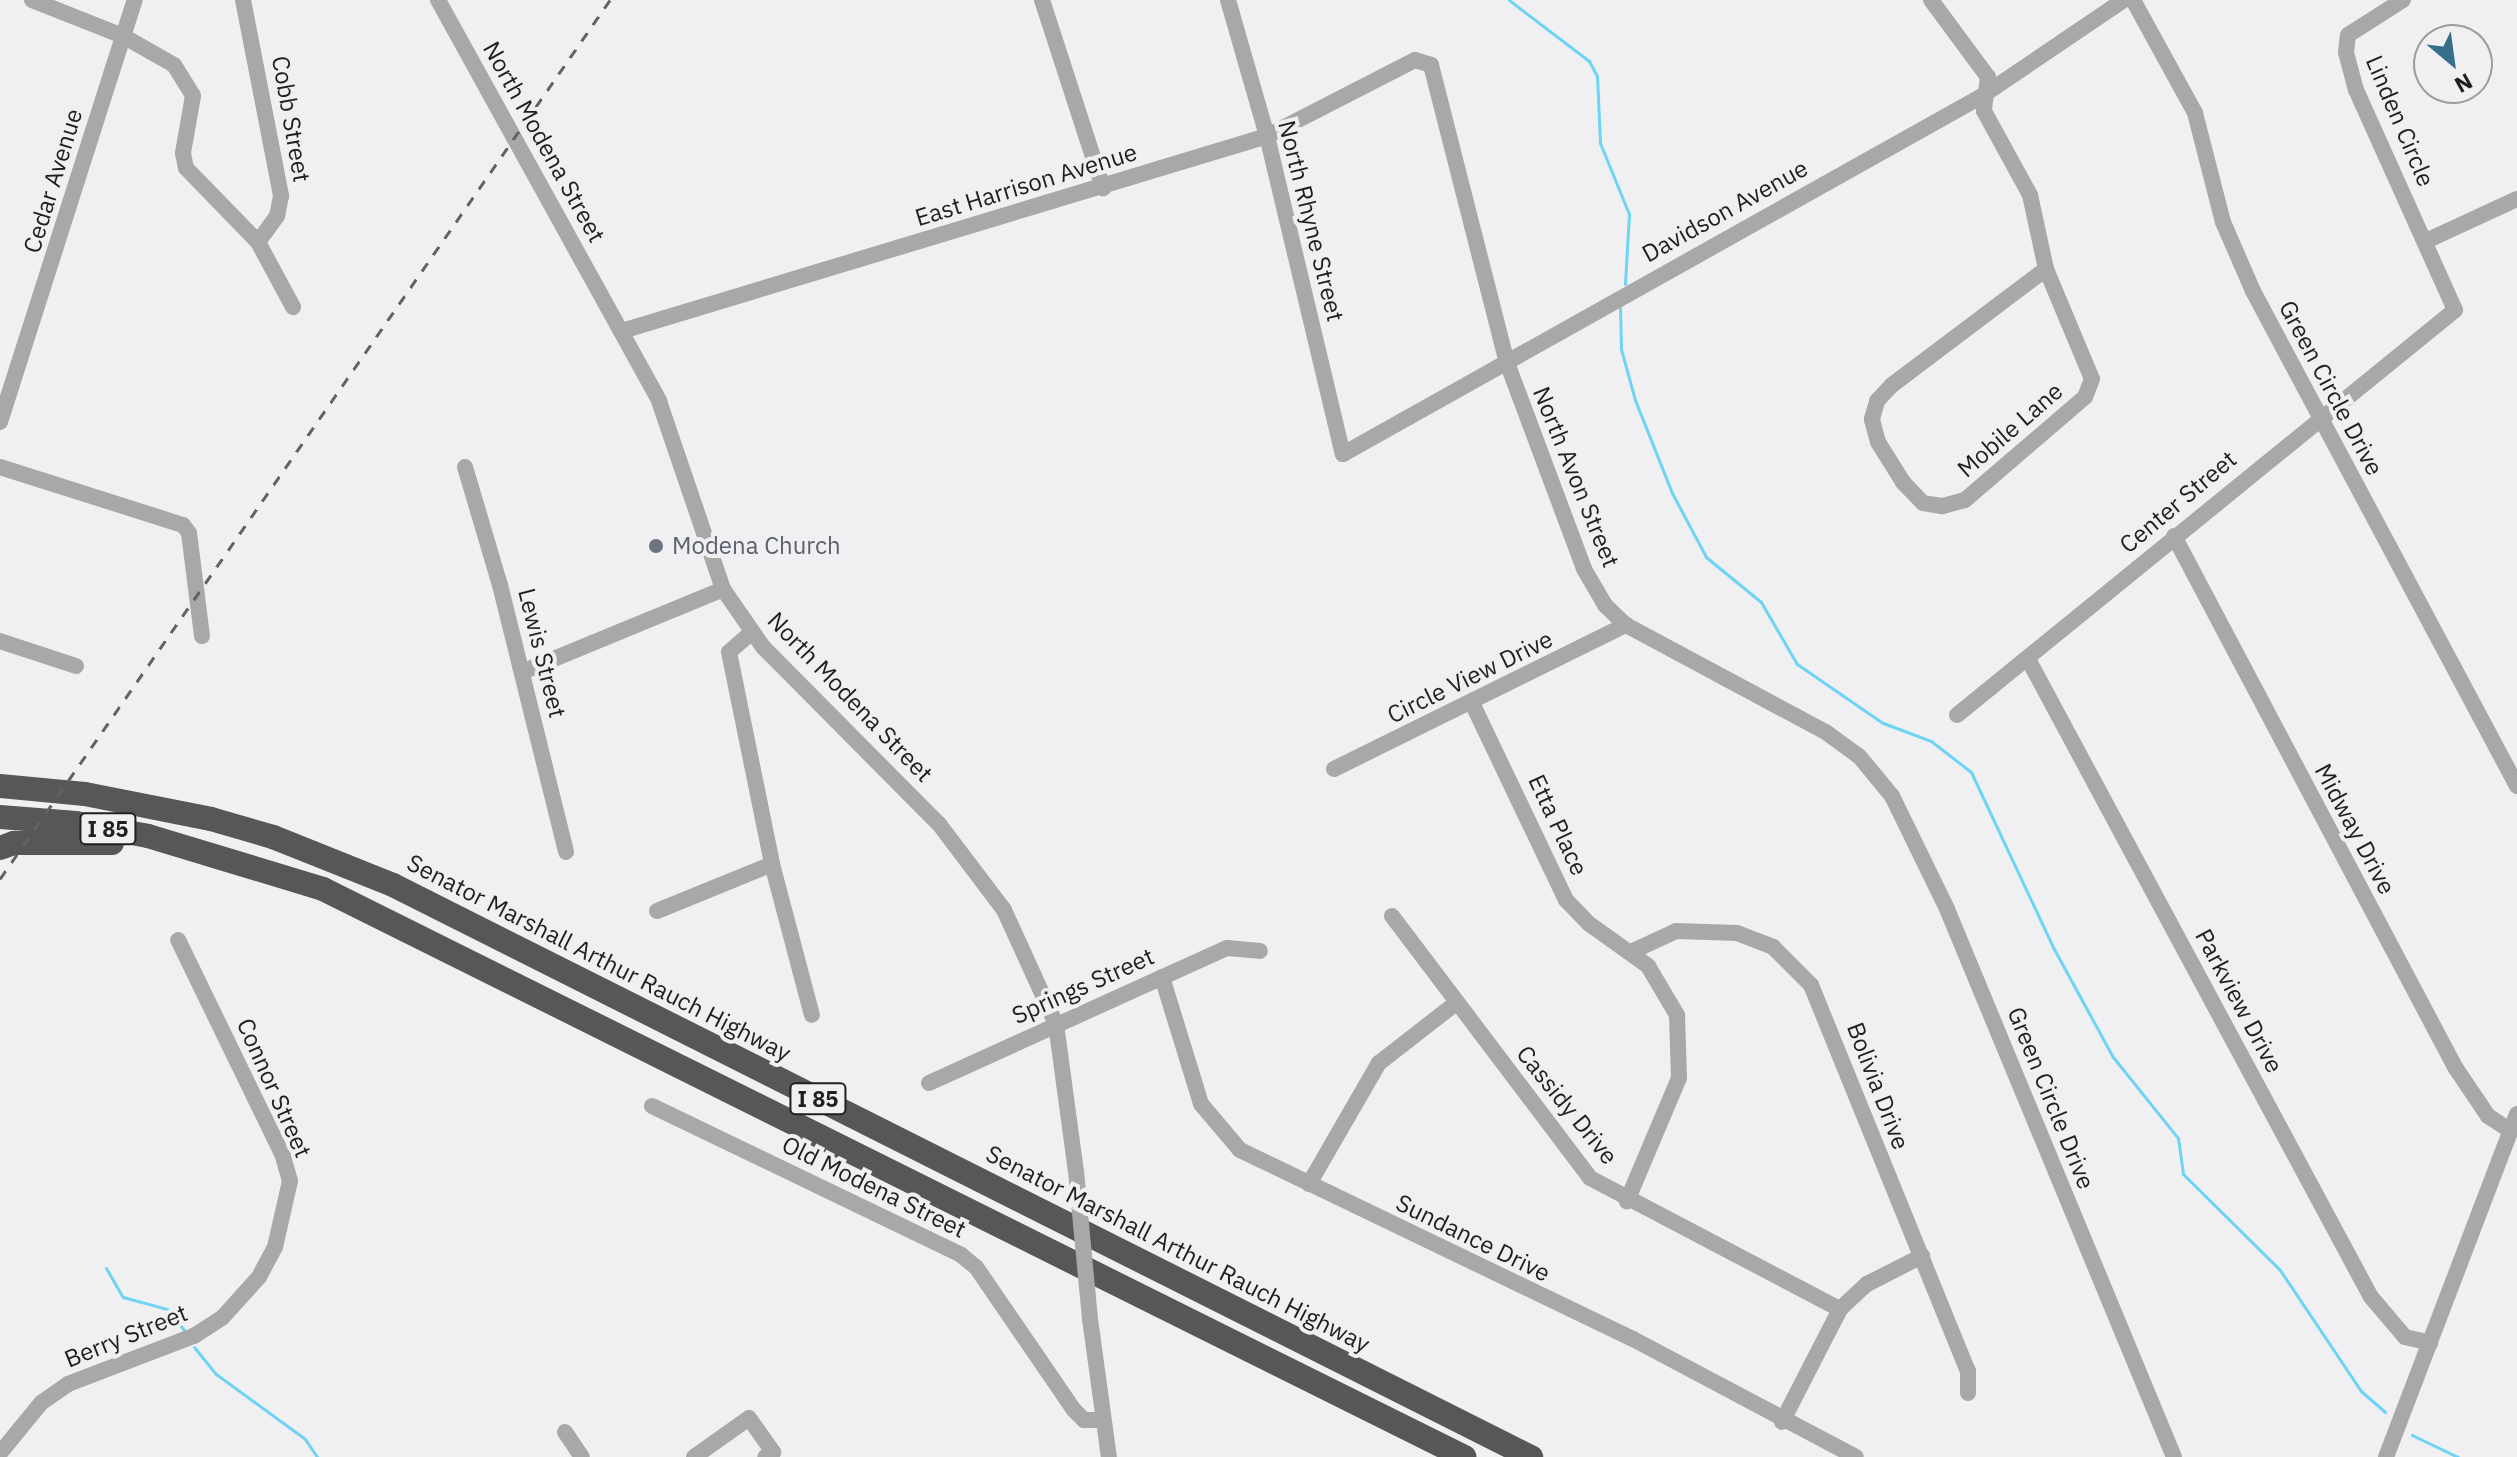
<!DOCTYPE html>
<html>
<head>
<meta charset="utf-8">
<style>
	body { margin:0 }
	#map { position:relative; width:2517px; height:1457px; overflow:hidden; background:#f0f0f3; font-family:"IBM Plex Sans",sans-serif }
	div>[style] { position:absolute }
	.stream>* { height:3px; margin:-1.5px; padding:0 1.5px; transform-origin:1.5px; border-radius:1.5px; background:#6fd4f4 }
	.minor>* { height:16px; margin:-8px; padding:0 8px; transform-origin:8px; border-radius:8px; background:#a9a8a7 }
	.highway>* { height:24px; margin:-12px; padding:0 12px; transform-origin:12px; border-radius:12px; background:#585755 }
	.rail>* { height:3px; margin-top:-1.5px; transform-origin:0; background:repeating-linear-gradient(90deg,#626265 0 10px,transparent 0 20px) }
	.minor-bridge>* { height:16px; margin:-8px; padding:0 8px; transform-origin:8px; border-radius:8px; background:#a9a8a7 }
	.dots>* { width:22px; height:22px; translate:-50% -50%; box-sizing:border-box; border:4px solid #f0f0f3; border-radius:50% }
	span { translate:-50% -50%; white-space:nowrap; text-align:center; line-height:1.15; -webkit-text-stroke:8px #f0f0f3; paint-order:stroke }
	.shield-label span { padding:2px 6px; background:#f0f0f3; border:2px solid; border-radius:6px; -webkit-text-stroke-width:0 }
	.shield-label { font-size:22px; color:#1f1f21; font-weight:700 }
	.street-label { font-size:24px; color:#1f1f21 }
	.worship-label { font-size:24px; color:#5b616d }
	.left { translate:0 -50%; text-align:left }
	.north { position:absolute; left:2413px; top:24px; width:80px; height:80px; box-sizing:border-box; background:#f0f0f3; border:2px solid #9c9c9f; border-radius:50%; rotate:151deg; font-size:22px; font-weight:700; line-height:32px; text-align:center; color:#1f1f21 }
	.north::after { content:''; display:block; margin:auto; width:28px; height:36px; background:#376e89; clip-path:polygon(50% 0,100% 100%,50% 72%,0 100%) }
</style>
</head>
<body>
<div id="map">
	<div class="stream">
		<i style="left:1509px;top:0;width:101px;rotate:37.3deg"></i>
		<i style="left:1589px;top:61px;width:17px;rotate:62deg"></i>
		<i style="left:1597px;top:76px;width:67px;rotate:87.4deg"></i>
		<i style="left:1600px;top:143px;width:77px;rotate:67.8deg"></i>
		<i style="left:1629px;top:214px;width:70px;rotate:93.3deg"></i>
		<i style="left:1620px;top:307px;width:42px;rotate:88.6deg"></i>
		<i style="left:1621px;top:349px;width:53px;rotate:74.6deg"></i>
		<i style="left:1635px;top:400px;width:100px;rotate:68.3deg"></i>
		<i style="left:1672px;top:493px;width:72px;rotate:62deg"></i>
		<i style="left:1706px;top:557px;width:71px;rotate:39.3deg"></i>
		<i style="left:1761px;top:602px;width:72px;rotate:59.9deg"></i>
		<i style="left:1797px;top:664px;width:104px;rotate:34.5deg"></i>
		<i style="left:1883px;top:723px;width:51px;rotate:20.6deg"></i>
		<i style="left:1931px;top:741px;width:51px;rotate:37.8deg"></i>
		<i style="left:1971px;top:772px;width:195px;rotate:64.9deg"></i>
		<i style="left:2054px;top:949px;width:123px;rotate:61.4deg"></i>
		<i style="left:2113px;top:1057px;width:104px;rotate:51.3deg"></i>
		<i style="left:2178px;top:1138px;width:36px;rotate:82deg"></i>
		<i style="left:2183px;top:1174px;width:136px;rotate:44.7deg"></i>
		<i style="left:2280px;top:1270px;width:146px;rotate:56.2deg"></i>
		<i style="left:2361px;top:1391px;width:32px;rotate:41deg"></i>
		<i style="left:106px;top:1268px;width:34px;rotate:60deg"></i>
		<i style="left:123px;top:1297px;width:46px;rotate:15.3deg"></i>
		<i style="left:167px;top:1309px;width:27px;rotate:51deg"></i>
		<i style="left:194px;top:1347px;width:35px;rotate:51deg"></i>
		<i style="left:216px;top:1374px;width:110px;rotate:36.1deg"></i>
		<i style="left:305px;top:1439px;width:22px;rotate:56deg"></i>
		<i style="left:2412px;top:1435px;width:51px;rotate:25.6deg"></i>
	</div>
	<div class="minor">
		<i style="left:32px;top:0;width:98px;rotate:21.6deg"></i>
		<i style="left:123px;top:36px;width:59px;rotate:29.6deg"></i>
		<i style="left:174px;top:65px;width:36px;rotate:58deg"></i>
		<i style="left:193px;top:96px;width:58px;rotate:100deg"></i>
		<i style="left:183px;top:153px;width:15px;rotate:79deg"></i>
		<i style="left:186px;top:168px;width:103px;rotate:45.8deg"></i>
		<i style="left:258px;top:242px;width:74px;rotate:61.7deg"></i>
		<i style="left:243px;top:0;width:200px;rotate:79deg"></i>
		<i style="left:281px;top:196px;width:20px;rotate:101deg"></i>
		<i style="left:277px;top:216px;width:32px;rotate:126deg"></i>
		<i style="left:438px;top:0;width:458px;rotate:61.1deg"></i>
		<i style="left:659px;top:401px;width:199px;rotate:71.2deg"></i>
		<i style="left:723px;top:589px;width:70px;rotate:55.4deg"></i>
		<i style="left:763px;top:647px;width:250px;rotate:45.2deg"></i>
		<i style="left:939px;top:824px;width:108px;rotate:52.9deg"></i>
		<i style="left:1004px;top:910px;width:125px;rotate:65.5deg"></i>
		<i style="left:1056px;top:1024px;width:148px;rotate:82.3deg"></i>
		<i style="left:1042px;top:0;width:198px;rotate:72deg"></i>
		<i style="left:1228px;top:0;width:141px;rotate:74deg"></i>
		<i style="left:1267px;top:136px;width:327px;rotate:76.6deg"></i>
		<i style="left:1343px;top:454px;width:732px;rotate:-29.26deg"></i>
		<i style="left:1982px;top:96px;width:171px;rotate:-34.1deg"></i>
		<i style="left:1931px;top:0;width:96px;rotate:53.5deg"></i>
		<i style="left:1988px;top:77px;width:34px;rotate:97deg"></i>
		<i style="left:1984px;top:111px;width:96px;rotate:61.3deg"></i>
		<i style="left:2030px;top:195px;width:76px;rotate:77.8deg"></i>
		<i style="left:2133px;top:0;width:129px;rotate:61.2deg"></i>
		<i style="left:2195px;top:113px;width:113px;rotate:75.6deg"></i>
		<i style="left:2223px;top:222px;width:75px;rotate:66.5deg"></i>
		<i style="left:2253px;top:291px;width:561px;rotate:61.93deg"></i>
		<i style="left:2426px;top:241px;width:100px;rotate:-24.8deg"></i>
		<i style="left:2046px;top:269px;width:119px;rotate:67.3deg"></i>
		<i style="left:2092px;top:379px;width:19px;rotate:111deg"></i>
		<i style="left:2085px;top:397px;width:158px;rotate:139.4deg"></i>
		<i style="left:1965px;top:500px;width:24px;rotate:165deg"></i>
		<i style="left:1942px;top:506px;width:19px;rotate:-171deg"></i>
		<i style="left:1923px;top:503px;width:29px;rotate:-134deg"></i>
		<i style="left:1903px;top:482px;width:47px;rotate:-122deg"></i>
		<i style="left:1878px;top:442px;width:24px;rotate:-105deg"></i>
		<i style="left:1872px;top:419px;width:19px;rotate:-74deg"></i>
		<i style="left:1877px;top:401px;width:22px;rotate:-47deg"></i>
		<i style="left:1892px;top:385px;width:193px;rotate:-37deg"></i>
		<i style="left:622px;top:331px;width:674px;rotate:-16.82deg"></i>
		<i style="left:1267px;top:136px;width:166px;rotate:-27.2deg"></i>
		<i style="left:1415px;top:60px;width:17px;rotate:17deg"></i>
		<i style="left:1431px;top:65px;width:304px;rotate:75.7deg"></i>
		<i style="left:1506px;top:360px;width:223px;rotate:69.5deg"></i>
		<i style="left:1584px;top:569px;width:42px;rotate:59.7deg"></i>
		<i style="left:1605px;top:605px;width:29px;rotate:44deg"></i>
		<i style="left:1626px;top:625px;width:228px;rotate:28.2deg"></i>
		<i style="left:1827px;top:733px;width:39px;rotate:36deg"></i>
		<i style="left:1859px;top:756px;width:52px;rotate:50.5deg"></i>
		<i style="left:1892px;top:796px;width:126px;rotate:64deg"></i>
		<i style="left:1947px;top:909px;width:593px;rotate:67.5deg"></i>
		<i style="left:0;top:422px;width:443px;rotate:-72.3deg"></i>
		<i style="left:0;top:467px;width:192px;rotate:17.6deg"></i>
		<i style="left:183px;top:525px;width:10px;rotate:53deg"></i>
		<i style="left:189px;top:533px;width:104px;rotate:82.8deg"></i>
		<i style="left:465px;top:467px;width:123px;rotate:73.5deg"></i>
		<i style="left:500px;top:585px;width:275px;rotate:76.1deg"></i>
		<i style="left:2174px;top:536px;width:601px;rotate:62.11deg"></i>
		<i style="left:2455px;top:1067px;width:59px;rotate:56deg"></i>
		<i style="left:2488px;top:1116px;width:27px;rotate:33deg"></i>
		<i style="left:752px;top:632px;width:30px;rotate:139deg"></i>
		<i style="left:729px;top:652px;width:216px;rotate:78.5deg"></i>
		<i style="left:772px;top:864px;width:156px;rotate:75.2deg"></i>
		<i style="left:0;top:641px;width:80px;rotate:18.2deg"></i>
		<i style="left:2028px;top:659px;width:724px;rotate:61.74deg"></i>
		<i style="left:2371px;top:1297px;width:52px;rotate:49.6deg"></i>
		<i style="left:2405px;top:1337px;width:26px;rotate:13deg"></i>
		<i style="left:522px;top:672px;width:217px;rotate:-22.4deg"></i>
		<i style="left:1473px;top:705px;width:216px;rotate:64.5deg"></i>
		<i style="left:1566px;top:900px;width:32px;rotate:46deg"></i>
		<i style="left:1588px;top:923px;width:74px;rotate:35.6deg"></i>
		<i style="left:1648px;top:966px;width:57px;rotate:59.4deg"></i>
		<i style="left:1677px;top:1015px;width:63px;rotate:88.2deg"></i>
		<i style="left:1679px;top:1078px;width:134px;rotate:112.9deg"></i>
		<i style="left:1957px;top:715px;width:642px;rotate:-39.12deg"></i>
		<i style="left:2455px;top:310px;width:241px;rotate:-114.2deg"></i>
		<i style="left:2356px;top:90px;width:38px;rotate:-105deg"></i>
		<i style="left:2346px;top:53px;width:18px;rotate:-84deg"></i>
		<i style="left:2348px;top:35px;width:65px;rotate:-32.5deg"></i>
		<i style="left:1334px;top:769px;width:326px;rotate:-26.3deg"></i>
		<i style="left:657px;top:911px;width:124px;rotate:-22.2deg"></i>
		<i style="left:1392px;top:916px;width:328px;rotate:52.9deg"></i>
		<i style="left:1590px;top:1178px;width:282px;rotate:27.7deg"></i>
		<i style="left:1633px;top:951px;width:47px;rotate:-24.9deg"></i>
		<i style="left:1676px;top:931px;width:61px;rotate:1.9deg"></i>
		<i style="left:1737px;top:933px;width:39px;rotate:21deg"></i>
		<i style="left:1773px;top:947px;width:54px;rotate:45deg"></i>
		<i style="left:1811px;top:985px;width:417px;rotate:67.9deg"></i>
		<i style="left:1968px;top:1371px;width:22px;rotate:90deg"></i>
		<i style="left:1162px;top:977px;width:133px;rotate:72.9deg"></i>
		<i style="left:1201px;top:1104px;width:60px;rotate:49.7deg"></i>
		<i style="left:1240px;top:1150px;width:436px;rotate:25.7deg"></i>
		<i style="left:1633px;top:1339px;width:252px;rotate:27.9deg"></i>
		<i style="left:929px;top:1083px;width:327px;rotate:-24.4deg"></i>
		<i style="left:1227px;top:948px;width:33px;rotate:5deg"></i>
		<i style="left:652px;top:1106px;width:343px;rotate:25.7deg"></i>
		<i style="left:961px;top:1255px;width:19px;rotate:39deg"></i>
		<i style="left:976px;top:1267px;width:173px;rotate:55.6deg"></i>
		<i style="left:1074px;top:1410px;width:14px;rotate:45deg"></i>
		<i style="left:1084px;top:1420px;width:17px"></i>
		<i style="left:1309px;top:1184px;width:140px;rotate:-60deg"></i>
		<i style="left:1379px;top:1063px;width:98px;rotate:-37.9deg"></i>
		<i style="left:1090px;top:1319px;width:139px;rotate:82.2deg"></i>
		<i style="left:1782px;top:1422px;width:127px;rotate:-62.8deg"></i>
		<i style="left:1840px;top:1309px;width:37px;rotate:-43deg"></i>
		<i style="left:1867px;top:1284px;width:62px;rotate:-27deg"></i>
		<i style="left:565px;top:1432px;width:30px;rotate:56deg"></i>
		<i style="left:0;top:1453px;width:65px;rotate:-50.6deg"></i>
		<i style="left:41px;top:1403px;width:33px;rotate:-35deg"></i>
		<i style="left:68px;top:1384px;width:135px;rotate:-20.9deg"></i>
		<i style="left:194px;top:1336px;width:33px;rotate:-33deg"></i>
		<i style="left:222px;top:1318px;width:55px;rotate:-47.9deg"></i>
		<i style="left:259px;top:1277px;width:34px;rotate:-62deg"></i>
		<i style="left:275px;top:1247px;width:68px;rotate:-77.2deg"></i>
		<i style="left:290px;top:1181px;width:26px;rotate:-106deg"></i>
		<i style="left:283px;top:1156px;width:240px;rotate:-115.9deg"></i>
		<i style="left:694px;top:1457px;width:67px;rotate:-35.3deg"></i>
		<i style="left:749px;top:1418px;width:42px;rotate:54.8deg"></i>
		<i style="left:773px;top:1452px;width:9px;rotate:148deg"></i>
		<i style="left:2386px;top:1457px;width:367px;rotate:-69.1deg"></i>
	</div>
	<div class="highway">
		<i style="left:0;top:786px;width:85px;rotate:5.4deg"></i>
		<i style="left:85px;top:794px;width:128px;rotate:11.2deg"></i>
		<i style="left:211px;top:819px;width:65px;rotate:16.2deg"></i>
		<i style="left:273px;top:837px;width:129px;rotate:21.8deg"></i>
		<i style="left:393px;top:885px;width:1274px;rotate:26.69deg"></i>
		<i style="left:0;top:817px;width:76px;rotate:4.5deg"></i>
		<i style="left:76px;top:823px;width:73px;rotate:10.2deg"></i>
		<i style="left:148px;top:836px;width:183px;rotate:16.8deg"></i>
		<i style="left:323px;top:889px;width:1275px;rotate:26.46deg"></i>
		<i style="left:0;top:848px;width:15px;rotate:-20deg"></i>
		<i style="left:14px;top:843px;width:98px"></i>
	</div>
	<div class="rail">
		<i style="left:0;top:879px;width:1070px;rotate:-55.24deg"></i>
	</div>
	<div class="minor-bridge">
		<i style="left:1076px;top:1171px;width:149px;rotate:84.6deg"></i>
	</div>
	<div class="dots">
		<i style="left:656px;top:546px;background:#6b7280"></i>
	</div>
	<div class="shield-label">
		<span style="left:108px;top:829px">I 85</span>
		<span style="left:818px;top:1099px">I 85</span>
	</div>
	<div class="street-label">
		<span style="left:291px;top:119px;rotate:80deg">Cobb Street</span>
		<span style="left:2400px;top:121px;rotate:67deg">Linden Circle</span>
		<span style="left:544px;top:142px;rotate:61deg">North Modena Street</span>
		<span style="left:53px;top:181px;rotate:-73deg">Cedar Avenue</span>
		<span style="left:1026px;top:185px;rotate:-17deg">East Harrison Avenue</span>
		<span style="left:1725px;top:211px;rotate:-29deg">Davidson Avenue</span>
		<span style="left:1311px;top:221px;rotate:76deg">North Rhyne Street</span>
		<span style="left:2331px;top:388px;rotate:62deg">Green Circle Drive</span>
		<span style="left:2010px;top:430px;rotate:-41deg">Mobile Lane</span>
		<span style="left:1576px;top:477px;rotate:68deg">North Avon Street</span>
		<span style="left:2178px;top:502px;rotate:-40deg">Center Street</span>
		<span style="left:542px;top:653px;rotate:76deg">Lewis Street</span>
		<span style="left:1470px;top:677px;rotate:-26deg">Circle View Drive</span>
		<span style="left:850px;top:697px;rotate:46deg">North Modena Street</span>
		<span style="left:1558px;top:825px;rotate:65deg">Etta Place</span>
		<span style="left:2355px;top:829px;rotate:62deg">Midway Drive</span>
		<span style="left:599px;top:958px;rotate:27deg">Senator Marshall Arthur Rauch Highway</span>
		<span style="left:1083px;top:986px;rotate:-24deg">Springs Street</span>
		<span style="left:2239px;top:1001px;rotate:62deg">Parkview Drive</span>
		<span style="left:1878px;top:1086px;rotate:69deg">Bolivia Drive</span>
		<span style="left:274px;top:1088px;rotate:66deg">Connor Street</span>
		<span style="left:2051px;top:1098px;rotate:68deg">Green Circle Drive</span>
		<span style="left:1567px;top:1105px;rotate:51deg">Cassidy Drive</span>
		<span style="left:874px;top:1187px;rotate:26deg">Old Modena Street</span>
		<span style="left:1473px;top:1238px;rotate:26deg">Sundance Drive</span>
		<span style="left:1178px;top:1249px;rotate:27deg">Senator Marshall Arthur Rauch Highway</span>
		<span style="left:126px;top:1336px;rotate:-22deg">Berry Street</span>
	</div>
	<div class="worship-label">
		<span class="left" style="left:672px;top:546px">Modena Church</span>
	</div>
	<div class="north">N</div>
</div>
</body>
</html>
